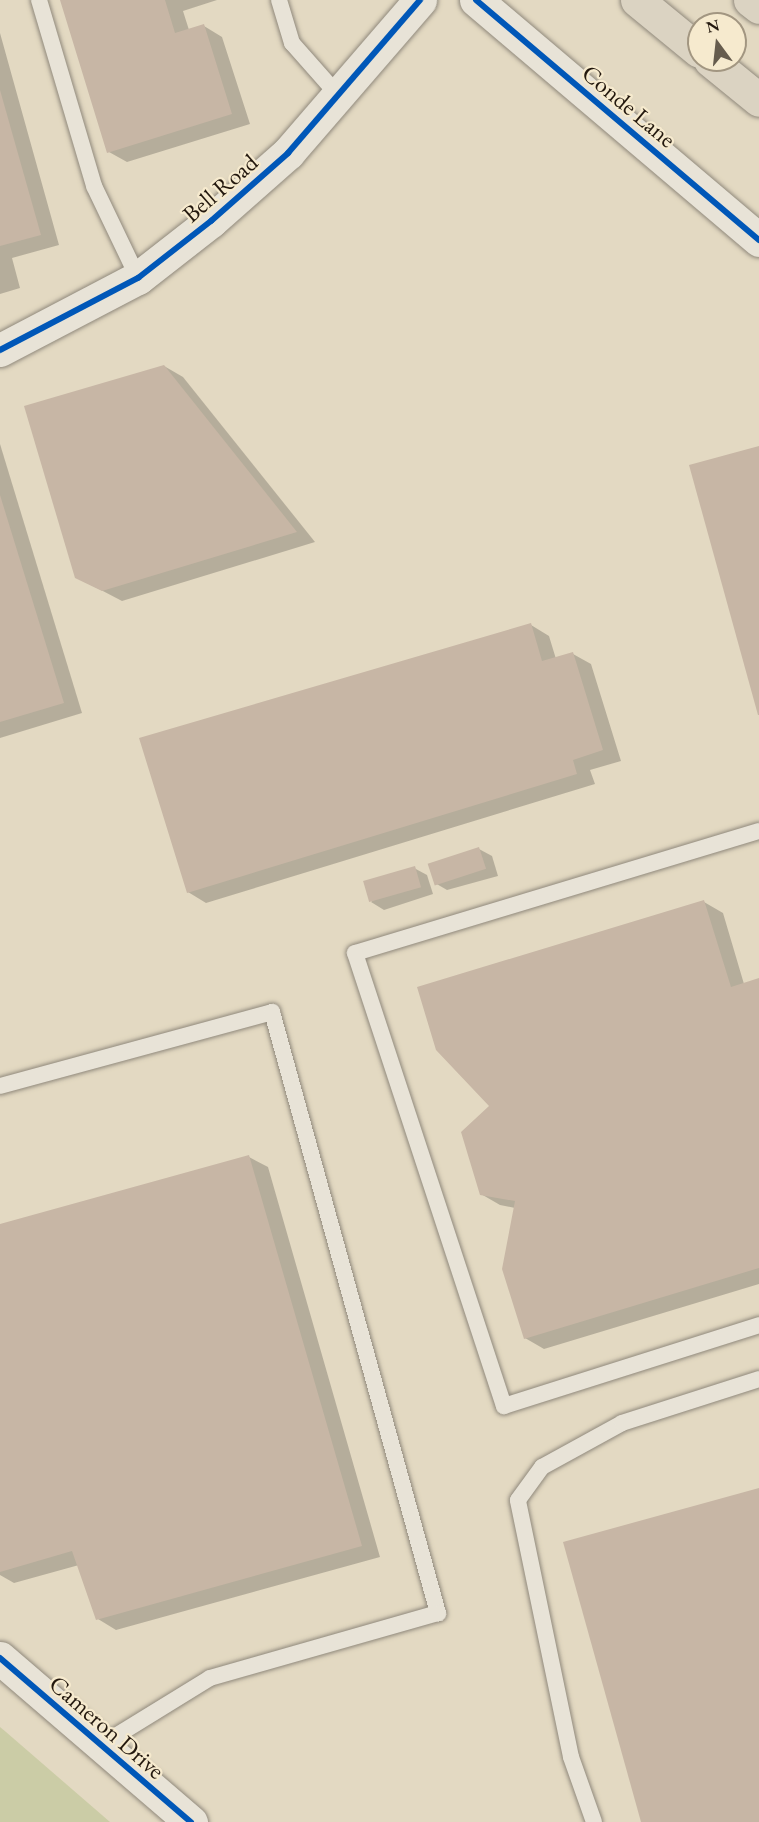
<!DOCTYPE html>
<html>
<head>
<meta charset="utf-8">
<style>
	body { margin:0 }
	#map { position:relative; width:759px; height:1822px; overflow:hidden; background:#e3d9c2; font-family:"EB Garamond",serif }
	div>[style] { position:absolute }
	.green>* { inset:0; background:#cbcca6 }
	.shadow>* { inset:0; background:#0003 }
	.building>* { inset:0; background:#c7b6a5; transform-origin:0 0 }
	.roads { filter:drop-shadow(0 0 2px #90897c) drop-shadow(0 0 2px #90897c) }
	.service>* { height:16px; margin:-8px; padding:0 8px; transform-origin:8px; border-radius:8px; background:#e8e3d7 }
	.minor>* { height:33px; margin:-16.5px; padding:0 16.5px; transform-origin:16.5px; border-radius:16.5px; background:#e8e3d7 }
	.tertiary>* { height:33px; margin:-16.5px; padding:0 16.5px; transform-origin:16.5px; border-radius:16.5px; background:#e8e3d7 }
	.motorway>* { height:33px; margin:-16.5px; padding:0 16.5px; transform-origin:16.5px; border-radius:16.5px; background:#dbd3c2 }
	.cycleway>* { height:6px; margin:-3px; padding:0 3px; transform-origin:3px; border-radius:3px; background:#0057b8 }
	span { translate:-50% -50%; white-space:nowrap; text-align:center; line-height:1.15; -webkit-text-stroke:4.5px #f6eace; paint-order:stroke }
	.street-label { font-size:24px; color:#23180e }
	.north { position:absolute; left:687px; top:12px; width:60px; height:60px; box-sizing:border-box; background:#f6eace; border:2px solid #a29681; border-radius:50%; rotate:345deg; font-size:16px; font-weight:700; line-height:24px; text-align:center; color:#23180e }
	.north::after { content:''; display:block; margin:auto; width:21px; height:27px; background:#665c4d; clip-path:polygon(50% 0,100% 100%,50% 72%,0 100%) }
</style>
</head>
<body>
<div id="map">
	<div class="green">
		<i style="clip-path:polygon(0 1727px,6px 1732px,110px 1822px,0 1822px)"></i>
	</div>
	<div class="shadow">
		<i style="clip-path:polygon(62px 0,217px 0,183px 11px,189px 30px,204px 26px,222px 37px,250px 124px,127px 162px,109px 152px)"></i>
		<i style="clip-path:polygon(0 33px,59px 245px,12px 258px,20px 288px,0 294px)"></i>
		<i style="clip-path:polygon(164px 366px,183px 377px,315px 542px,122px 601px,76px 577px)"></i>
		<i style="clip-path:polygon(0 444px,82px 713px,0 738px)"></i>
		<i style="clip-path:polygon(531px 625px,549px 636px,556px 659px,573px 654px,591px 664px,621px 761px,590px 770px,595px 784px,206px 903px,188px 892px)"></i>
		<i style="clip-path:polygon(479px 849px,492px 856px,498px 876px,447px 890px,435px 883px)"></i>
		<i style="clip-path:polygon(414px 868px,427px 875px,433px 894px,384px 910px,371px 902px)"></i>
		<i style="clip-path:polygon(704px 902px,723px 913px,744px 984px,759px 980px,759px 1284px,544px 1349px,525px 1338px,515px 1208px,500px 1205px,481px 1194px)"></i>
		<i style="clip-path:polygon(249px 1157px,268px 1167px,380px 1557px,116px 1630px,98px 1619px,79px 1565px,14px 1583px,0 1575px,0 1226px)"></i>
	</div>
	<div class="building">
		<i style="clip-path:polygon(60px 0,165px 0,175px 33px,204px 24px,232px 114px,107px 153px)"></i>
		<i style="clip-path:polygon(0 90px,41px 235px,0 246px)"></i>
		<i style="clip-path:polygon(164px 365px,297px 532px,102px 591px,75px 578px,24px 406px)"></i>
		<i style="clip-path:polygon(759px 446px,759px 715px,758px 715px,689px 465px)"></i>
		<i style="clip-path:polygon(0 495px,64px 703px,0 722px)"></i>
		<i style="clip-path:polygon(531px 623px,542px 661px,573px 652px,603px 750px,573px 760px,577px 774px,187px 893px,139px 738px)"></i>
		<i style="left:479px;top:847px;width:23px;height:54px;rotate:72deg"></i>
		<i style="left:415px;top:866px;width:22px;height:54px;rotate:74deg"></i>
		<i style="clip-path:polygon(704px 900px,731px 987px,759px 978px,759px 1268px,524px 1339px,502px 1269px,515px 1201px,480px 1195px,461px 1132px,489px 1106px,436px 1050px,417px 987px)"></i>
		<i style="clip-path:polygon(249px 1155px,362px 1546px,96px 1620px,72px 1551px,0 1572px,0 1224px)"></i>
		<i style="clip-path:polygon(759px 1488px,759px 1822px,641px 1822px,563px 1542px)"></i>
	</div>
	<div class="roads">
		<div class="service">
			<i style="left:39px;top:0;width:194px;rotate:73.5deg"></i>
			<i style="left:94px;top:186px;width:102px;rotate:64.4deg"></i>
			<i style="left:279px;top:0;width:45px;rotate:73.2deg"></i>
			<i style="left:292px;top:43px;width:69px;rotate:48.5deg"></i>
			<i style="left:759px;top:831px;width:422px;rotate:163.2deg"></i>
			<i style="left:355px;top:953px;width:477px;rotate:71.8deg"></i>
			<i style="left:504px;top:1406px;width:268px;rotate:-17.6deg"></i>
			<i style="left:0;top:1086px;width:282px;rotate:-15.2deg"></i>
			<i style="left:272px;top:1012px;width:624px;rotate:74.56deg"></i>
			<i style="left:438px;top:1613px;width:237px;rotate:164.1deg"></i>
			<i style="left:210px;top:1678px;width:128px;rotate:148.4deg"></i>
			<i style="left:594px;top:1822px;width:69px;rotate:-109.5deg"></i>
			<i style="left:571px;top:1757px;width:262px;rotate:-101.7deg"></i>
			<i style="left:518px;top:1500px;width:41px;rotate:-54deg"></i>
			<i style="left:542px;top:1467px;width:91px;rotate:-28.8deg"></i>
			<i style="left:622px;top:1423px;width:144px;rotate:-17.8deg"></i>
		</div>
		<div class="minor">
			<i style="left:0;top:350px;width:156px;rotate:-27.6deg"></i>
			<i style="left:138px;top:278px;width:93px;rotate:-38deg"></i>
			<i style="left:211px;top:221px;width:103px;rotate:-41.4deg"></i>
			<i style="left:288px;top:153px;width:202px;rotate:-49.2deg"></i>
			<i style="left:0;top:1658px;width:252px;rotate:40.7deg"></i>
		</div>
		<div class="tertiary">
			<i style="left:476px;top:0;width:371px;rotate:40.3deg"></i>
		</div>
		<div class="motorway">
			<i style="left:637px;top:0;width:80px;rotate:39.4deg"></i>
			<i style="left:750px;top:0;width:11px;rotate:38deg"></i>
			<i style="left:710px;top:60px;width:63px;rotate:39.2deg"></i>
		</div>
	</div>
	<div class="cycleway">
		<i style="left:476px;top:0;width:371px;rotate:40.3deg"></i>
		<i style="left:0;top:350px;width:156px;rotate:-27.6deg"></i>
		<i style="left:138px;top:278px;width:93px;rotate:-38deg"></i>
		<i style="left:211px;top:221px;width:103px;rotate:-41.4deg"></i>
		<i style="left:288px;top:153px;width:202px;rotate:-49.2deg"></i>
		<i style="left:0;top:1658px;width:252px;rotate:40.7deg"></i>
	</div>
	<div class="street-label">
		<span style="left:629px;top:106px;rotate:40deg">Conde Lane</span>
		<span style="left:220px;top:188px;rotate:-41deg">Bell Road</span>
		<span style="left:107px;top:1727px;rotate:41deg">Cameron Drive</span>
	</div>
	<div class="north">N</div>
</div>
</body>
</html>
